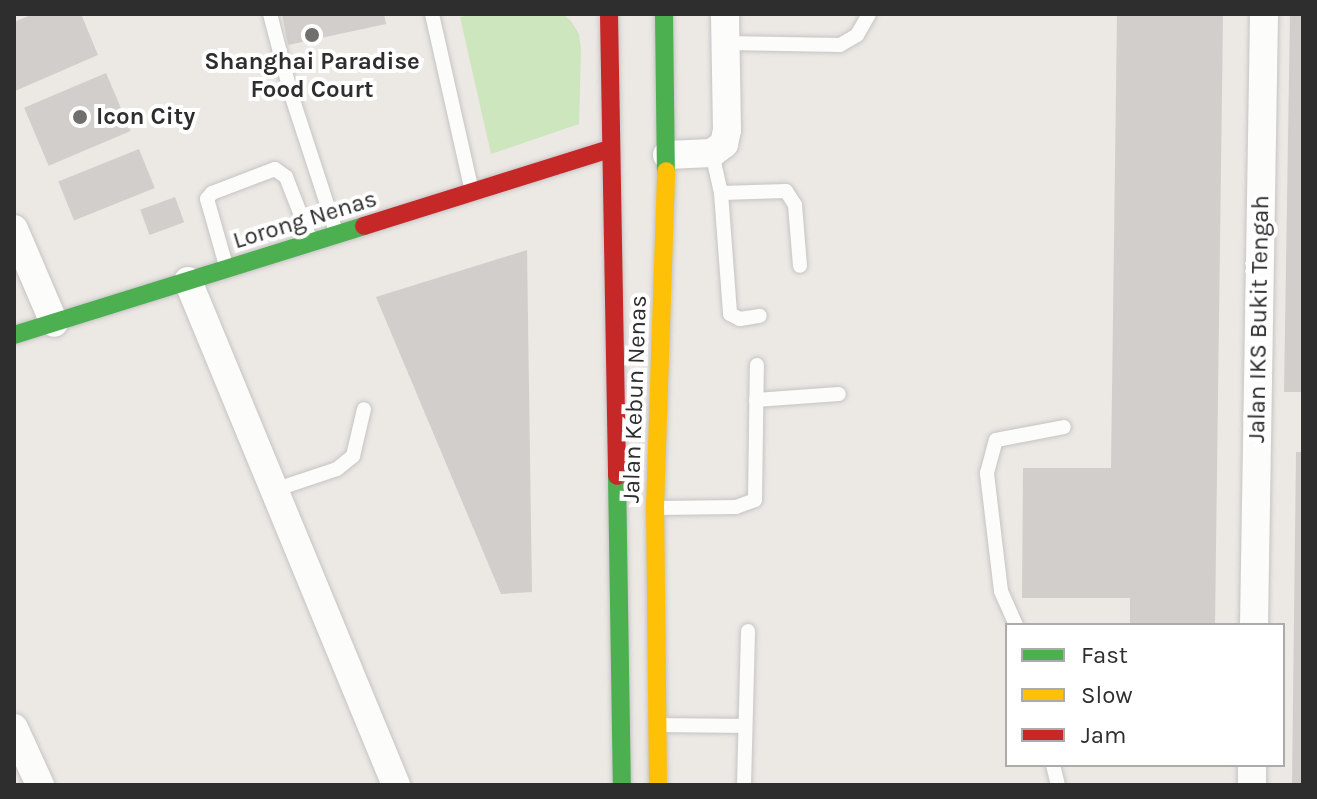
<!DOCTYPE html>
<html>
<head>
<meta charset="utf-8">
<style>
	body { margin:0 }
	#map { position:relative; width:1317px; height:799px; overflow:hidden; background:#ece8e4; font-family:Karla,sans-serif }
	div>[style] { position:absolute }
	.green>* { inset:0; background:#cee6be }
	.building>* { inset:0; background:#d1cecb; transform-origin:0 0 }
	.roads { filter:drop-shadow(0 0 2px #c5c4c5) drop-shadow(0 0 2px #c5c4c5) }
	.lane>* { height:14px; margin:-7px; padding:0 7px; transform-origin:7px; border-radius:7px; background:#fcfcfb }
	.street>* { height:28px; margin:-14px; padding:0 14px; transform-origin:14px; border-radius:14px; background:#fcfcfb }
	.fast>* { height:18px; margin:-9px; padding:0 9px; transform-origin:9px; border-radius:9px; background:#4caf50 }
	.slow>* { height:18px; margin:-9px; padding:0 9px; transform-origin:9px; border-radius:9px; background:#ffc107 }
	.jam>* { height:18px; margin:-9px; padding:0 9px; transform-origin:9px; border-radius:9px; background:#c62828 }
	.dots>* { width:22px; height:22px; translate:-50% -50%; box-sizing:border-box; border:4px solid #fff; border-radius:50% }
	span { translate:-50% -50%; white-space:nowrap; text-align:center; line-height:1.15; -webkit-text-stroke:8px #fff; paint-order:stroke }
	.poi-label { font-size:24px; color:#2e2e2e; font-weight:700 }
	.left { translate:0 -50%; text-align:left }
	.street-label { font-size:24px; color:#2e2e2e }
	.frame { position:absolute; inset:0; border:16px solid #2e2e2e; pointer-events:none }
	.legend { position:absolute; left:1005px; top:623px; width:280px; height:144px; box-sizing:border-box; background:#fff; border:2px solid #ababab; margin:0; padding:10px 14px; list-style:none; font-size:24px; color:#2e2e2e }
	.legend li { display:flex; align-items:center; gap:16px; height:40px }
	.legend b { width:40px; border:2px solid #ababab }
</style>
</head>
<body>
<div id="map">
	<div class="green">
		<i style="clip-path:polygon(475px 14px,563px 14px,571px 21px,579px 34px,581px 49px,579px 124px,491px 154px,460px 17px)"></i>
	</div>
	<div class="building">
		<i style="clip-path:polygon(33px 14px,81px 14px,98px 55px,15px 91px,14px 22px)"></i>
		<i style="clip-path:polygon(282px 14px,384px 14px,386px 24px,288px 45px)"></i>
		<i style="clip-path:polygon(1117px 14px,1223px 14px,1215px 625px,1130px 625px,1130px 598px,1022px 598px,1023px 468px,1111px 468px)"></i>
		<i style="clip-path:polygon(1290px 14px,1303px 14px,1303px 392px,1284px 392px)"></i>
		<i style="left:106px;top:73px;width:63px;height:89px;rotate:67deg"></i>
		<i style="left:139px;top:149px;width:42px;height:87px;rotate:68deg"></i>
		<i style="left:175px;top:197px;width:27px;height:37px;rotate:70deg"></i>
		<i style="clip-path:polygon(527px 250px,532px 592px,501px 594px,376px 297px)"></i>
		<i style="clip-path:polygon(1296px 452px,1303px 452px,1303px 785px,1292px 785px)"></i>
	</div>
	<div class="roads">
		<div class="lane">
			<i style="left:270px;top:14px;width:83px;rotate:75.3deg"></i>
			<i style="left:291px;top:94px;width:145px;rotate:71.9deg"></i>
			<i style="left:432px;top:14px;width:182px;rotate:77.3deg"></i>
			<i style="left:726px;top:43px;width:114px;rotate:1deg"></i>
			<i style="left:840px;top:45px;width:20px;rotate:-30deg"></i>
			<i style="left:857px;top:35px;width:24px;rotate:-60deg"></i>
			<i style="left:712px;top:153px;width:41px;rotate:77.3deg"></i>
			<i style="left:721px;top:193px;width:65px;rotate:-1.8deg"></i>
			<i style="left:786px;top:191px;width:17px;rotate:57deg"></i>
			<i style="left:795px;top:205px;width:61px;rotate:85.3deg"></i>
			<i style="left:721px;top:193px;width:121px;rotate:85.7deg"></i>
			<i style="left:730px;top:314px;width:11px;rotate:27deg"></i>
			<i style="left:740px;top:319px;width:20px;rotate:-9deg"></i>
			<i style="left:227px;top:269px;width:73px;rotate:-105.9deg"></i>
			<i style="left:207px;top:199px;width:8px;rotate:-50deg"></i>
			<i style="left:212px;top:193px;width:67px;rotate:-20.9deg"></i>
			<i style="left:275px;top:169px;width:14px;rotate:36deg"></i>
			<i style="left:286px;top:177px;width:69px;rotate:68.7deg"></i>
			<i style="left:756px;top:400px;width:83px;rotate:-4.1deg"></i>
			<i style="left:274px;top:490px;width:66px;rotate:-18.4deg"></i>
			<i style="left:337px;top:469px;width:21px;rotate:-39deg"></i>
			<i style="left:353px;top:456px;width:48px;rotate:-76.8deg"></i>
			<i style="left:659px;top:508px;width:77px;rotate:-0.7deg"></i>
			<i style="left:736px;top:507px;width:20px;rotate:-20deg"></i>
			<i style="left:755px;top:500px;width:135px;rotate:-89.2deg"></i>
			<i style="left:1016px;top:625px;width:37px;rotate:-114deg"></i>
			<i style="left:1001px;top:591px;width:119px;rotate:-96.8deg"></i>
			<i style="left:987px;top:473px;width:34px;rotate:-75deg"></i>
			<i style="left:996px;top:440px;width:69px;rotate:-10.8deg"></i>
			<i style="left:661px;top:725px;width:83px;rotate:0.7deg"></i>
			<i style="left:1053px;top:765px;width:21px;rotate:76deg"></i>
			<i style="left:744px;top:785px;width:154px;rotate:-88.5deg"></i>
		</div>
		<div class="street">
			<i style="left:667px;top:155px;width:45px;rotate:-2.5deg"></i>
			<i style="left:712px;top:153px;width:15px;rotate:-37deg"></i>
			<i style="left:724px;top:144px;width:14px;rotate:-78deg"></i>
			<i style="left:727px;top:130px;width:116px;rotate:-91deg"></i>
			<i style="left:14px;top:229px;width:102px;rotate:66.9deg"></i>
			<i style="left:188px;top:281px;width:545px;rotate:67.57deg"></i>
			<i style="left:1254px;top:625px;width:611px;rotate:-89.06deg"></i>
			<i style="left:14px;top:728px;width:63px;rotate:65.5deg"></i>
			<i style="left:1252px;top:785px;width:20px;rotate:-90deg"></i>
		</div>
		<div class="fast">
			<i style="left:664px;top:14px;width:157px;rotate:89.3deg"></i>
			<i style="left:14px;top:335px;width:367px;rotate:-17.3deg"></i>
			<i style="left:617px;top:476px;width:309px;rotate:89.1deg"></i>
		</div>
		<div class="slow">
			<i style="left:658px;top:785px;width:277px;rotate:-90.6deg"></i>
			<i style="left:655px;top:508px;width:337px;rotate:-88.1deg"></i>
		</div>
		<div class="jam">
			<i style="left:609px;top:14px;width:462px;rotate:89deg"></i>
			<i style="left:364px;top:226px;width:258px;rotate:-17.4deg"></i>
		</div>
	</div>
	<div class="dots">
		<i style="left:312px;top:35px;background:#706f6e"></i>
		<i style="left:80px;top:117px;background:#706f6e"></i>
	</div>
	<div class="poi-label">
		<span style="left:312px;top:76px">Shanghai Paradise<br>Food Court</span>
		<span class="left" style="left:96px;top:117px">Icon City</span>
	</div>
	<div class="street-label">
		<span style="left:305px;top:220px;rotate:-17deg">Lorong Nenas</span>
		<span style="left:1259px;top:319px;rotate:-89deg">Jalan IKS Bukit Tengah</span>
		<span style="left:635px;top:399px;rotate:-88deg">Jalan Kebun Nenas</span>
	</div>
	<div class="frame"></div>
	<ul class="legend">
	<li><b style="height:10px;background:#4caf50"></b>Fast</li>
	<li><b style="height:10px;background:#ffc107"></b>Slow</li>
	<li><b style="height:10px;background:#c62828"></b>Jam</li>
	</ul>
</div>
</body>
</html>
